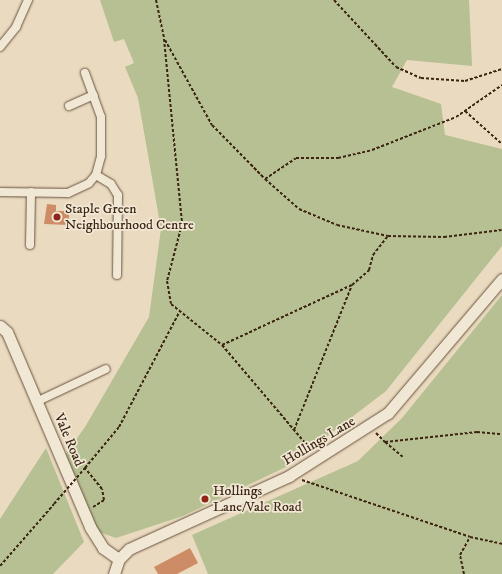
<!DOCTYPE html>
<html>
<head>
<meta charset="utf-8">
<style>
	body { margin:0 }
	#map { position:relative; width:502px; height:574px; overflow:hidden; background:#eadabf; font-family:"IM FELL DW Pica",serif }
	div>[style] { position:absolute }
	.green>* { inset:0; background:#b6c092 }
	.building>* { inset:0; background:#cd8c65 }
	.path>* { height:2px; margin-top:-1px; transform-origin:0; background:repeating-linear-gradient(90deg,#3c2412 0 3px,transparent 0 5px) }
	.roads { filter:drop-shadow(0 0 1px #68523d) drop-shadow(0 0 1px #68523d) }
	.minor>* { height:8px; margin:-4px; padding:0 4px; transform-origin:4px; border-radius:4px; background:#f1e7d5 }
	.tertiary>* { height:11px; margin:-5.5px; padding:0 5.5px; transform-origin:5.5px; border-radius:5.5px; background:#f1e7d5 }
	.path-bridge>* { height:2px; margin-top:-1px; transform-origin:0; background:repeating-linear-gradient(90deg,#3c2412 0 3px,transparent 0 5px) }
	.dots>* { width:11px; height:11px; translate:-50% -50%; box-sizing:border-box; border:2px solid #f1e7d5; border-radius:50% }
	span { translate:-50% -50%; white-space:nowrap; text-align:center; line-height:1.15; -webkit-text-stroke:3.5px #f1e7d5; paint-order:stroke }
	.poi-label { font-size:14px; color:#3c2412 }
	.left { translate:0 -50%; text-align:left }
	.street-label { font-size:14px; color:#3c2412 }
</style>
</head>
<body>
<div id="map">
	<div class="green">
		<i style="clip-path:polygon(100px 0,469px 0,472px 66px,407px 60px,392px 87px,441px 104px,445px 135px,502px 149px,502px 246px,386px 391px,288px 466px,183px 516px,116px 538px,99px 532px,65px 455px,85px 427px,149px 317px,161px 229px,138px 98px,125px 67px,134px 63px,124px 39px,114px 42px)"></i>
		<i style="clip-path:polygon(502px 295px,502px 574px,208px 574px,192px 535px,358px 461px,402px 418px)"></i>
		<i style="clip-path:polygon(46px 448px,84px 542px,53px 574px,0 574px,0 519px)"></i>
	</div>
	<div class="building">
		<i style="clip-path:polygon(47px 204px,56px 205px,56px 211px,69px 211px,69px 225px,44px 224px)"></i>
		<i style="clip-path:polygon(190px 548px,198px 563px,177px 574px,158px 574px,154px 567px)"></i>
	</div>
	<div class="path">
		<i style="left:156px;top:0;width:40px;rotate:78deg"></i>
		<i style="left:164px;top:39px;width:186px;rotate:84.4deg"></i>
		<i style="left:182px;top:224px;width:59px;rotate:104.7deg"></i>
		<i style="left:167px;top:281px;width:23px;rotate:80deg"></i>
		<i style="left:171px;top:304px;width:65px;rotate:38.8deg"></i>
		<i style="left:222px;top:345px;width:138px;rotate:49.7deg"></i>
		<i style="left:334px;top:0;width:91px;rotate:47.2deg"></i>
		<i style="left:396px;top:67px;width:27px;rotate:24deg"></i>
		<i style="left:421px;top:78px;width:44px;rotate:3.9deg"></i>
		<i style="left:465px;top:81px;width:39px;rotate:-18deg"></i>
		<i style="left:165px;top:40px;width:97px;rotate:61.1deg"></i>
		<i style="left:212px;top:125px;width:76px;rotate:45.5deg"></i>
		<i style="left:265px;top:179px;width:37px;rotate:-34deg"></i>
		<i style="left:296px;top:158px;width:42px"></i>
		<i style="left:338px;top:158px;width:35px;rotate:-13deg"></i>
		<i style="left:372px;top:150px;width:90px;rotate:-21.4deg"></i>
		<i style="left:456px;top:117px;width:56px;rotate:-34.8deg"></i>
		<i style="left:465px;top:111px;width:50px;rotate:41.7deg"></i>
		<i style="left:265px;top:179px;width:45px;rotate:41.4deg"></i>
		<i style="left:299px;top:209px;width:41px;rotate:22.8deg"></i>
		<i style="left:337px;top:225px;width:52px;rotate:12.2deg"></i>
		<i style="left:388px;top:236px;width:56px;rotate:1deg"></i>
		<i style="left:444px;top:237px;width:58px;rotate:-6.9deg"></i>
		<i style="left:222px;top:345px;width:143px;rotate:-24.8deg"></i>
		<i style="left:352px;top:285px;width:23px;rotate:-41deg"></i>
		<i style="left:369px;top:270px;width:16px;rotate:-75deg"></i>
		<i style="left:373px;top:255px;width:24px;rotate:-52deg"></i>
		<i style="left:294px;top:430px;width:156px;rotate:-68.2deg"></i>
		<i style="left:376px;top:433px;width:13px;rotate:45deg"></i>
		<i style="left:385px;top:442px;width:93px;rotate:-6.2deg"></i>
		<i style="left:477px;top:432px;width:25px;rotate:5deg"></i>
		<i style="left:385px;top:442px;width:23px;rotate:40deg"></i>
		<i style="left:302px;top:480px;width:177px;rotate:18.7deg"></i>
		<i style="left:470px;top:537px;width:33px;rotate:12deg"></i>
		<i style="left:93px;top:507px;width:13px;rotate:-32deg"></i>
		<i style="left:104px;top:500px;width:11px;rotate:-100deg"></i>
		<i style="left:102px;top:489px;width:27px;rotate:-129deg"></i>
		<i style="left:85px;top:468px;width:53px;rotate:-50.3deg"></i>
		<i style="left:119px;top:427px;width:131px;rotate:-62.3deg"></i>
		<i style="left:0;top:566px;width:82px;rotate:-48.9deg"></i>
		<i style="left:464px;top:574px;width:19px;rotate:-102deg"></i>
		<i style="left:460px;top:555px;width:21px;rotate:-61deg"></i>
	</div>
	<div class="roads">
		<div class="minor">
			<i style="left:0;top:47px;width:26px;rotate:-51deg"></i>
			<i style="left:16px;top:27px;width:30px;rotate:-66deg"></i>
			<i style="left:69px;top:106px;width:27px;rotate:-24deg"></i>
			<i style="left:96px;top:175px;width:17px;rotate:31deg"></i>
			<i style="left:111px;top:184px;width:13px;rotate:58deg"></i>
			<i style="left:118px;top:195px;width:80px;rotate:90.7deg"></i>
			<i style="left:0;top:192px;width:68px;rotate:0.8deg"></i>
			<i style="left:68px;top:193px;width:23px;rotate:-25deg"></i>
			<i style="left:89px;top:183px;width:11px;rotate:-49deg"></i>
			<i style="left:96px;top:175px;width:20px;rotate:-75deg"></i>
			<i style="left:101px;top:156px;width:39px;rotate:-90deg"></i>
			<i style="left:101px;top:117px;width:47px;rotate:-110deg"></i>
			<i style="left:30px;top:245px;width:53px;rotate:-88.9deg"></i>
			<i style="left:36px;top:402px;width:77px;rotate:-25.2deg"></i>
		</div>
		<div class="tertiary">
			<i style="left:0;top:326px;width:9px;rotate:41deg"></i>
			<i style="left:7px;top:332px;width:212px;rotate:66.9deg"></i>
			<i style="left:90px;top:527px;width:25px;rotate:58deg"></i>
			<i style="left:103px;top:548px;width:19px;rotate:35deg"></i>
			<i style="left:114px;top:574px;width:16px;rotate:-72deg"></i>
			<i style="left:119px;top:559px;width:14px;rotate:-45deg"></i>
			<i style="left:129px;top:549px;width:176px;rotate:-24.5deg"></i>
			<i style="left:289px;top:476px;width:117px;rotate:-32.5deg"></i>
			<i style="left:388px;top:413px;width:176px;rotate:-49.6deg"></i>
		</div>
	</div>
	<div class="path-bridge">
		<i style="left:54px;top:504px;width:48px;rotate:-49.3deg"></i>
	</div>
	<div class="dots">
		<i style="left:57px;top:217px;background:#8f2418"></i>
		<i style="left:205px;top:499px;background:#8f2418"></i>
	</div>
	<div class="poi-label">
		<span class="left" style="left:65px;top:217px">Staple Green<br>Neighbourhood Centre</span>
		<span class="left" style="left:213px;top:499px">Hollings<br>Lane/Vale Road</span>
	</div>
	<div class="street-label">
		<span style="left:69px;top:440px;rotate:67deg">Vale Road</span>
		<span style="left:319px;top:441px;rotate:-31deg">Hollings Lane</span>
	</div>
</div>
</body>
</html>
